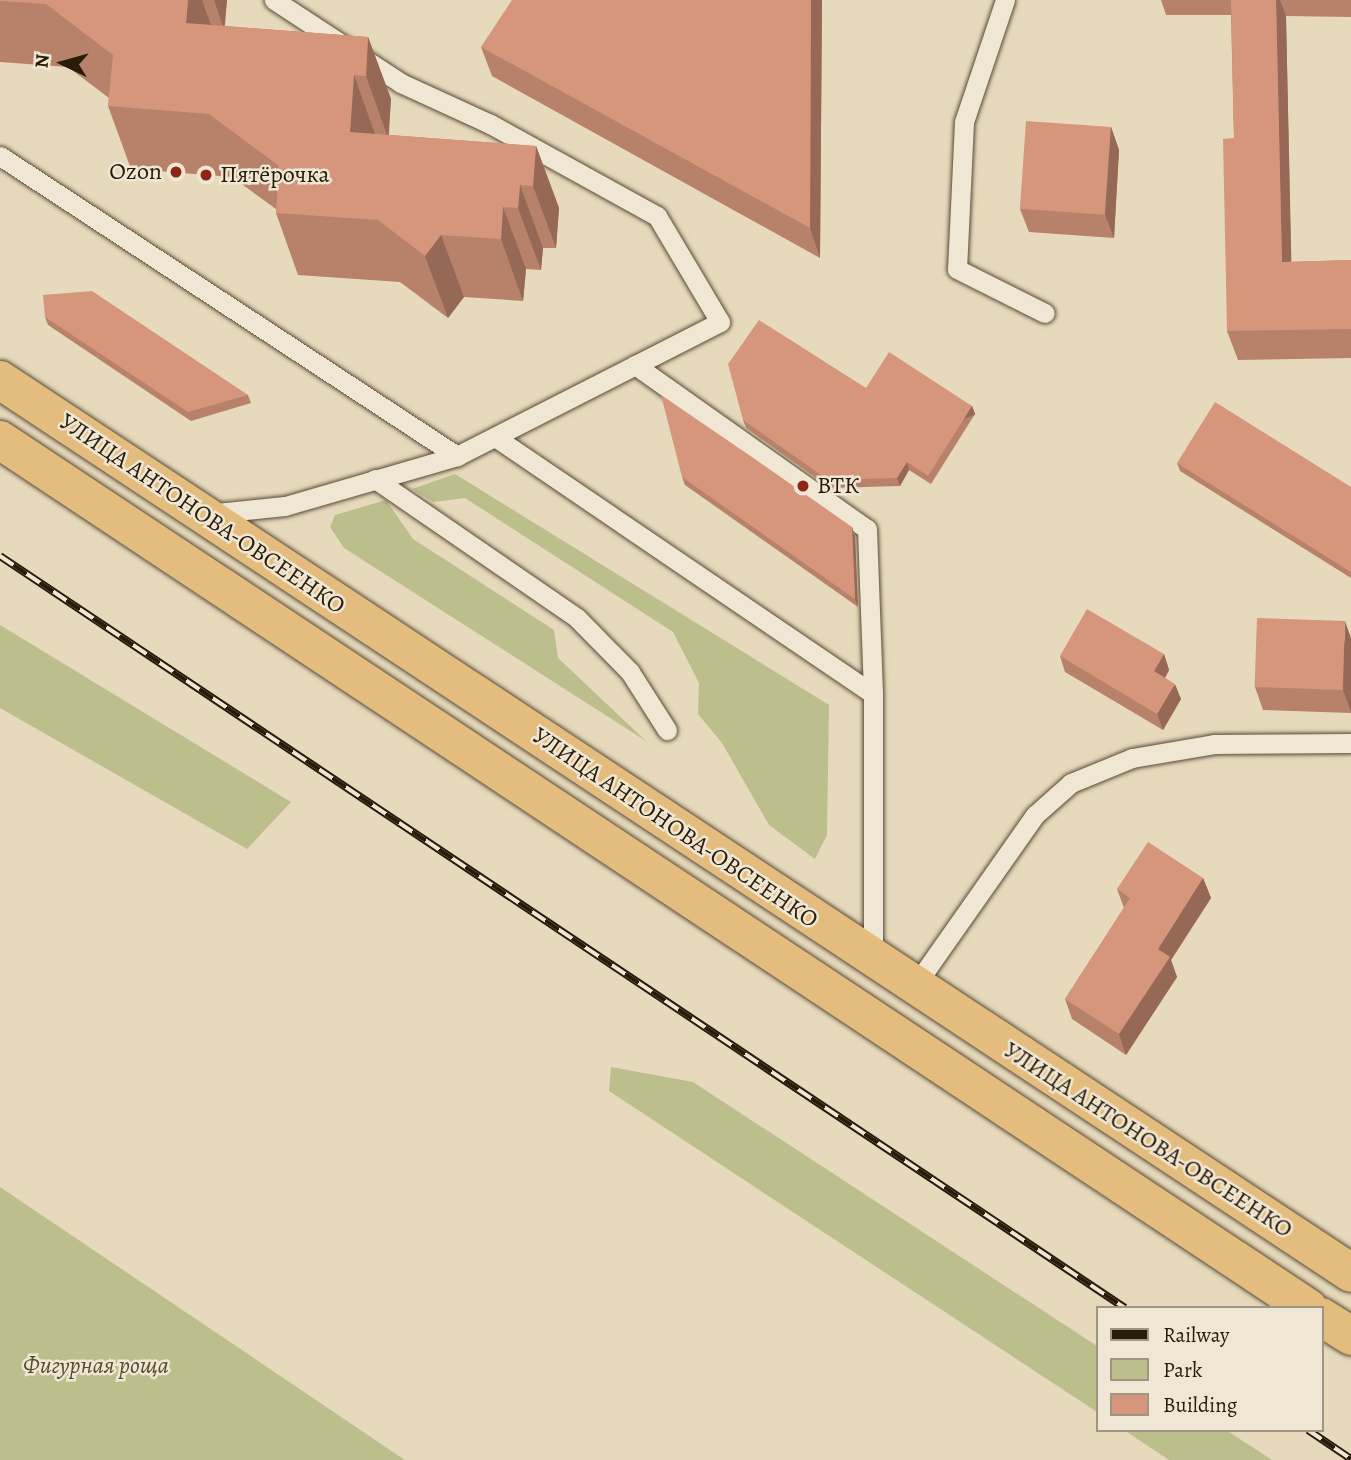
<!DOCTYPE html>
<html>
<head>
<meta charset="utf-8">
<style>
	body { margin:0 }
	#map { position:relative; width:1351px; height:1460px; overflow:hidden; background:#e7dabc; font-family:Alegreya,serif }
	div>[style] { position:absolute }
	.green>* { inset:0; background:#bcbe8c }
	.roads { filter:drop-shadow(0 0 2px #584b36) drop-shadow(0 0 2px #584b36) }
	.service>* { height:19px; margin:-9.5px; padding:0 9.5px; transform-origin:9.5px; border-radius:9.5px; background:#efe7d3 }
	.trunk>* { height:38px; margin:-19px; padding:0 19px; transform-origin:19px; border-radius:19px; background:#e4bd7e }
	.rail>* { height:8px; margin-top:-4px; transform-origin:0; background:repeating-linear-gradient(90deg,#efe7d3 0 16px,#281b0a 0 32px); box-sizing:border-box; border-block:2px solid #281b0a }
	.wall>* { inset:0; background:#b8816a }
	.shaded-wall>* { inset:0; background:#966956; transform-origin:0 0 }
	.building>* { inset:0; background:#d6967b; transform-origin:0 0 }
	.dots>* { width:19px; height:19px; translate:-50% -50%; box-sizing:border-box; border:4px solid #efe7d3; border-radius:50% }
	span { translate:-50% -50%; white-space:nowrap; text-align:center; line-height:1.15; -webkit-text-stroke:5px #efe7d3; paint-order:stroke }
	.poi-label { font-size:24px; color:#281b0a }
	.right { translate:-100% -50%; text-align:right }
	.left { translate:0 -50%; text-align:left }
	.street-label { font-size:24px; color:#281b0a }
	.park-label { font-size:24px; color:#544c31; font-style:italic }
	.legend { position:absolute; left:1096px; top:1306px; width:228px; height:126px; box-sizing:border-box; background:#efe7d3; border:2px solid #9f9583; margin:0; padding:9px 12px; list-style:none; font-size:21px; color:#281b0a }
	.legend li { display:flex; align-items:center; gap:14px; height:35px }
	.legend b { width:35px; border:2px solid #9f9583 }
	.north { position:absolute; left:28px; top:28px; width:70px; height:70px; -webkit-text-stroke:5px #efe7d3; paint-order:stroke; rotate:275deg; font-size:19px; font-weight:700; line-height:28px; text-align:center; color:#281b0a }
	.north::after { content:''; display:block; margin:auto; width:24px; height:32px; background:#281b0a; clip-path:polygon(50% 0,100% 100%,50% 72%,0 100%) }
</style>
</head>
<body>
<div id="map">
	<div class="green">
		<i style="clip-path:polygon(455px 474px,829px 705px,827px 835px,815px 859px,769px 825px,722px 743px,698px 714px,699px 683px,673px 632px,465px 498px,433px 502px,412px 489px)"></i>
		<i style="clip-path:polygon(386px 500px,413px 539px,554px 630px,558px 658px,646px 741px,344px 548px,330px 527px,335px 515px)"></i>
		<i style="clip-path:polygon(0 625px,291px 802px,247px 849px,0 708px)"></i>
		<i style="clip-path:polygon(611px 1067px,693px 1082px,1097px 1346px,1097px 1412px,609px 1091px)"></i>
		<i style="clip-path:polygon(0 1187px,405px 1460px,0 1460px)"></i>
		<i style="clip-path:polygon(1124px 1430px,1226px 1430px,1272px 1460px,1169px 1460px)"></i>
	</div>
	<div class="roads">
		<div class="service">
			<i style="left:1005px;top:0;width:129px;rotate:108.6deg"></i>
			<i style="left:964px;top:122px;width:147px;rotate:92.7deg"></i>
			<i style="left:957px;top:269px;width:98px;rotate:26.6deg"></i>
			<i style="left:0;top:156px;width:547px;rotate:33.28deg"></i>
			<i style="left:635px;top:365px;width:284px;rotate:35.3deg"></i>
			<i style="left:867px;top:529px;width:165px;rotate:87.9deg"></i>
			<i style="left:495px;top:437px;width:457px;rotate:34.2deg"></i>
			<i style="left:873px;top:694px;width:265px;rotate:90deg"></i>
			<i style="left:375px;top:479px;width:245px;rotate:34.5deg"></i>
			<i style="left:577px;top:618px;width:76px;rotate:45.5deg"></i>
			<i style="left:630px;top:672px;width:69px;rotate:57.5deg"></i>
			<i style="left:207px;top:514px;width:78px;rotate:-5.9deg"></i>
			<i style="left:285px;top:506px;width:179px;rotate:-16.2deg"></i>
			<i style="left:457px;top:456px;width:295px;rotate:-27deg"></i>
			<i style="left:720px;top:322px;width:123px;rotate:-120.7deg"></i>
			<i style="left:657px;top:216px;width:191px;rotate:-151.1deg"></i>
			<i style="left:490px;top:124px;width:98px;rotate:-155.3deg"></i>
			<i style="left:401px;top:83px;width:152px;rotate:-146.8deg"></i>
			<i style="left:914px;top:987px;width:210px;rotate:-54.9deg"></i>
			<i style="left:1035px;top:815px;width:48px;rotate:-41.6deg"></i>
			<i style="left:1071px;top:783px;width:66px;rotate:-22.3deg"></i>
			<i style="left:1132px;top:758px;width:83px;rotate:-9.7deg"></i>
			<i style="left:1214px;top:744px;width:137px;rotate:-0.4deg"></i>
		</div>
		<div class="trunk">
			<i style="left:0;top:380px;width:1619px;rotate:33.46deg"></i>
			<i style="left:0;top:440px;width:1570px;rotate:33.57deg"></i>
			<i style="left:1321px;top:1317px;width:36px;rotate:32deg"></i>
		</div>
	</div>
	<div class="rail">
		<i style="left:0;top:556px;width:1353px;rotate:33.76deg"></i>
		<i style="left:1308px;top:1430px;width:52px;rotate:34deg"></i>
	</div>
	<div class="wall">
		<i style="clip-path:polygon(0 0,227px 0,225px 26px,368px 37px,391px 99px,389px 135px,536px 146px,559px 208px,556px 248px,543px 248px,541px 270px,526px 269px,523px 301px,464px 297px,448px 318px,400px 282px,298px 275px,276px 213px,276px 209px,232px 177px,131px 169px,108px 106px,109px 98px,68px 67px,0 62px)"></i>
		<i style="clip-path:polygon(822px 0,820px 258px,492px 76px,481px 47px)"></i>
		<i style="clip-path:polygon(1161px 0,1351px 0,1351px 17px,1286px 16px,1291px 262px,1351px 260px,1351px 358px,1238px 360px,1227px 331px,1234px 138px,1231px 15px,1166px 15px)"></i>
		<i style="clip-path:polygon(1111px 127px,1119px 150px,1114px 238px,1029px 232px,1020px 209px)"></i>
		<i style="clip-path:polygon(45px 317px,248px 395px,251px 403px,191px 421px,48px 325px)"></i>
		<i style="clip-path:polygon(866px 388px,972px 406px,975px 414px,931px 484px,909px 470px,900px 486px,830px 488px,746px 428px,743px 420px)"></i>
		<i style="clip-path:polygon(1177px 463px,1351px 487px,1351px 578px,1180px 471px)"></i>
		<i style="clip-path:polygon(682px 477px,852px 527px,855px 536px,858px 607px,685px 485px)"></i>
		<i style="clip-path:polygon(1351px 638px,1351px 713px,1263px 710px,1255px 687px)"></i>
		<i style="clip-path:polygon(1164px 654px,1169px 670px,1165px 678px,1181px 699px,1163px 730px,1065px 672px,1060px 656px)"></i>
		<i style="clip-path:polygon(1203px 878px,1211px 898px,1171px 960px,1177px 977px,1126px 1055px,1072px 1019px,1065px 999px,1124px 908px,1117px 889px)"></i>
	</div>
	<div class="shaded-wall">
		<i style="clip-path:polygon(188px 0,202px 0,212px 28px,186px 23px)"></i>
		<i style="clip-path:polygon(214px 0,227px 0,224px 29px)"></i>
		<i style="clip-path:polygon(811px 0,822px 0,820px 258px,810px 228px)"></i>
		<i style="clip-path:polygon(1276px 0,1280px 0,1286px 16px,1292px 291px,1282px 262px)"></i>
		<i style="clip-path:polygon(368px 37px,391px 99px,388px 138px,366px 76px)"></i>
		<i style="clip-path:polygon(354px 75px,376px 137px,350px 132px)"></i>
		<i style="clip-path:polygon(1111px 127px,1119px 150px,1114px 238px,1105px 215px)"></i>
		<i style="clip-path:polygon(536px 146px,559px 208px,556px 248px,533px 186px)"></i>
		<i style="clip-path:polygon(520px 185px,543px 248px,541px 270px,518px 208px)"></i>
		<i style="clip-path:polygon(503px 207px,526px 269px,523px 301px,501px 239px)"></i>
		<i style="clip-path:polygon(441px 235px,464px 297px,448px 318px,425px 256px)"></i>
		<i style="left:972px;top:406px;width:9px;height:83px;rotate:69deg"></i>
		<i style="clip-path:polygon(907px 462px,909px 470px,900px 486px,897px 478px)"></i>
		<i style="clip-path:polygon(852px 527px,855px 536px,858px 607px,855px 599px)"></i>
		<i style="clip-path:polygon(1345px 621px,1351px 638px,1351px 712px,1343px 690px)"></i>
		<i style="clip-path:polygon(1164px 654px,1169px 670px,1160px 687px,1154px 671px)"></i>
		<i style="clip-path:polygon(1175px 684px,1181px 699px,1163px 730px,1157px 714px)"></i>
		<i style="clip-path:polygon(1203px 878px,1211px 898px,1171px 960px,1177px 977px,1126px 1055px,1119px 1034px,1158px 949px)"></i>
	</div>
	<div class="building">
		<i style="clip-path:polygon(0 0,188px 0,186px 23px,368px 37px,366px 76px,354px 75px,350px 132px,536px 146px,533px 186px,520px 185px,518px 208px,503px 207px,501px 239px,441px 235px,425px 256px,378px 220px,276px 213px,279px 166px,209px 114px,108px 106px,113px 55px,46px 4px,0 1px)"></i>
		<i style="clip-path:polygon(512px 0,811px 0,810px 228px,481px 47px)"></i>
		<i style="clip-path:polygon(1231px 0,1276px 0,1282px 262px,1351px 260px,1351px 329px,1227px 331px,1223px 139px,1234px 138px)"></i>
		<i style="left:1026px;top:121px;width:85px;height:88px;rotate:4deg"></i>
		<i style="clip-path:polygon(92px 291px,248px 395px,188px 412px,45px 317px,43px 295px)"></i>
		<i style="clip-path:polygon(759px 320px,866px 388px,889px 352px,972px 406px,928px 476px,907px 462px,897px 478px,828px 480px,743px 420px,728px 364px)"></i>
		<i style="clip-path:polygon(661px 395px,752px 457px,852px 527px,855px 599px,682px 477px)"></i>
		<i style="clip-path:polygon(1215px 402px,1351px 487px,1351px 572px,1177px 463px)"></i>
		<i style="clip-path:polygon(1087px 609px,1164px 654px,1154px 671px,1175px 684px,1157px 714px,1060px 656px)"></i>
		<i style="left:1257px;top:618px;width:88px;height:69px;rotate:2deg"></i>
		<i style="clip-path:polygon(1148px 842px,1203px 878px,1158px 949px,1170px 957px,1119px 1034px,1065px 999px,1130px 898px,1117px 889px)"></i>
	</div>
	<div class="dots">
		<i style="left:176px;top:172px;background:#8f2418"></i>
		<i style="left:206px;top:175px;background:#8f2418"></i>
		<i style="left:803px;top:486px;background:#8f2418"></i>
	</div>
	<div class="poi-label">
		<span class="right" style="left:162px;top:172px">Ozon</span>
		<span class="left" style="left:220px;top:175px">Пятёрочка</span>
		<span class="left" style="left:817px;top:486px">ВТК</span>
	</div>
	<div class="street-label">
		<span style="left:202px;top:514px;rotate:34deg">УЛИЦА АНТОНОВА-ОВСЕЕНКО</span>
		<span style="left:675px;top:828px;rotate:34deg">УЛИЦА АНТОНОВА-ОВСЕЕНКО</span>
		<span style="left:1148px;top:1140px;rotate:33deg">УЛИЦА АНТОНОВА-ОВСЕЕНКО</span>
	</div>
	<div class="park-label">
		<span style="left:96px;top:1366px">Фигурная роща</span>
	</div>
	<ul class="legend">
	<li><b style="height:9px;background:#281b0a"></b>Railway</li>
	<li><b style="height:19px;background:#bcbe8c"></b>Park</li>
	<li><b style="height:19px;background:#d6967b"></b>Building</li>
	</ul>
	<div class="north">N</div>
</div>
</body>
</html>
